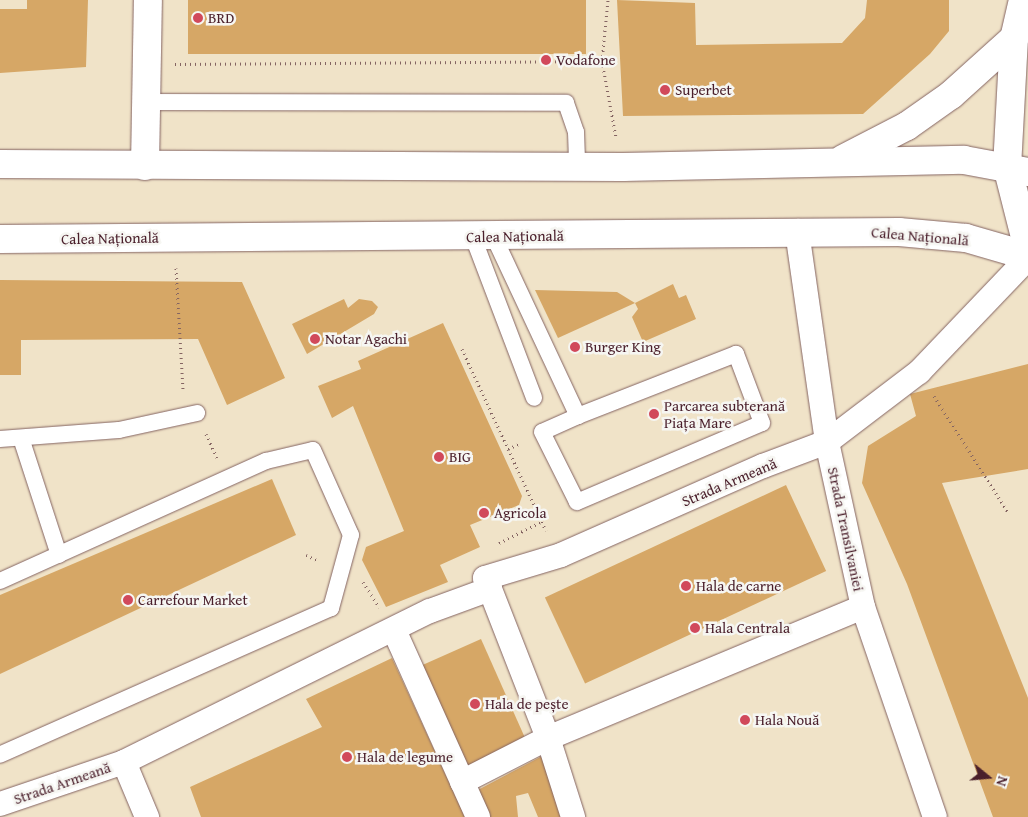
<!DOCTYPE html>
<html>
<head>
<meta charset="utf-8">
<style>
	body { margin:0 }
	#map { position:relative; width:1028px; height:817px; overflow:hidden; background:#f0e3c8; font-family:"Gentium Book Plus",serif }
	div>[style] { position:absolute }
	.building>* { inset:0; background:#d6a766; transform-origin:0 0 }
	.path>* { height:3px; margin-top:-1.5px; transform-origin:0; background:repeating-linear-gradient(90deg,#846462 0 1px,transparent 0 5px) }
	.roads { filter:drop-shadow(0 0 1px #846462) drop-shadow(0 0 1px #846462) }
	.service>* { height:16px; margin:-8px; padding:0 8px; transform-origin:8px; border-radius:8px; background:#fff }
	.pedestrian>* { height:24px; margin:-12px; padding:0 12px; transform-origin:12px; border-radius:12px; background:#fff }
	.minor>* { height:28px; margin:-14px; padding:0 14px; transform-origin:14px; border-radius:14px; background:#fff }
	.secondary>* { height:28px; margin:-14px; padding:0 14px; transform-origin:14px; border-radius:14px; background:#fff }
	.primary>* { height:28px; margin:-14px; padding:0 14px; transform-origin:14px; border-radius:14px; background:#fff }
	.dots>* { width:14px; height:14px; translate:-50% -50%; box-sizing:border-box; border:2px solid #f6f6f2; border-radius:50% }
	span { translate:-50% -50%; white-space:nowrap; text-align:center; line-height:1.15; -webkit-text-stroke:5px #f6f6f2; paint-order:stroke }
	.poi-label { font-size:15px; color:#4a1f2b }
	.left { translate:0 -50%; text-align:left }
	.street-label { font-size:15px; color:#4a1f2b }
	.north { position:absolute; left:963px; top:752px; width:50px; height:50px; -webkit-text-stroke:4px #f6f6f2; paint-order:stroke; rotate:107deg; font-size:14px; font-weight:700; line-height:20px; text-align:center; color:#4a1f2b }
	.north::after { content:''; display:block; margin:auto; width:18px; height:22px; background:#4a1f2b; clip-path:polygon(50% 0,100% 100%,50% 72%,0 100%) }
</style>
</head>
<body>
<div id="map">
	<div class="building">
		<i style="clip-path:polygon(27px 0,88px 0,86px 67px,0 73px,0 9px,27px 9px)"></i>
		<i style="left:188px;top:0;width:398px;height:54px"></i>
		<i style="clip-path:polygon(617px 0,695px 3px,696px 45px,842px 43px,865px 18px,867px 0,949px 0,949px 31px,930px 54px,863px 114px,623px 116px)"></i>
		<i style="clip-path:polygon(0 280px,242px 282px,285px 378px,227px 405px,198px 339px,21px 340px,21px 375px,0 375px)"></i>
		<i style="clip-path:polygon(673px 284px,679px 298px,686px 295px,696px 319px,643px 342px,632px 317px,638px 309px,635px 303px)"></i>
		<i style="clip-path:polygon(535px 290px,617px 292px,635px 303px,558px 338px)"></i>
		<i style="clip-path:polygon(344px 299px,348px 308px,359px 299px,372px 301px,378px 307px,374px 314px,307px 354px,292px 324px)"></i>
		<i style="clip-path:polygon(443px 323px,522px 496px,519px 505px,470px 525px,480px 547px,440px 565px,448px 582px,386px 607px,362px 560px,366px 547px,404px 531px,353px 406px,332px 418px,318px 386px,361px 369px,358px 361px)"></i>
		<i style="clip-path:polygon(1028px 364px,1028px 469px,942px 483px,1028px 698px,1028px 817px,993px 817px,907px 584px,862px 483px,868px 446px,916px 416px,910px 394px)"></i>
		<i style="clip-path:polygon(272px 479px,296px 535px,0 674px,0 595px)"></i>
		<i style="left:786px;top:485px;width:95px;height:266px;rotate:65deg"></i>
		<i style="left:481px;top:639px;width:113px;height:64px;rotate:66deg"></i>
		<i style="clip-path:polygon(392px 658px,465px 817px,201px 817px,190px 787px,322px 727px,306px 699px)"></i>
		<i style="clip-path:polygon(544px 755px,565px 817px,538px 817px,528px 793px,516px 796px,518px 817px,489px 817px,476px 791px)"></i>
	</div>
	<div class="path">
		<i style="left:602px;top:61px;width:61px;rotate:-84.4deg"></i>
		<i style="left:175px;top:64px;width:427px;rotate:-0.4deg"></i>
		<i style="left:602px;top:61px;width:77px;rotate:79.6deg"></i>
		<i style="left:176px;top:268px;width:123px;rotate:86.7deg"></i>
		<i style="left:462px;top:349px;width:200px;rotate:65.2deg"></i>
		<i style="left:934px;top:396px;width:138px;rotate:57.5deg"></i>
		<i style="left:206px;top:434px;width:26px;rotate:65deg"></i>
		<i style="left:508px;top:449px;width:14px;rotate:-25deg"></i>
		<i style="left:499px;top:543px;width:47px;rotate:-26.6deg"></i>
		<i style="left:306px;top:555px;width:14px;rotate:25deg"></i>
		<i style="left:363px;top:582px;width:30px;rotate:57deg"></i>
	</div>
	<div class="roads">
		<div class="service">
			<i style="left:147px;top:102px;width:419px;rotate:0.1deg"></i>
			<i style="left:566px;top:103px;width:31px;rotate:71deg"></i>
			<i style="left:576px;top:132px;width:34px;rotate:88deg"></i>
			<i style="left:473px;top:237px;width:172px;rotate:69.2deg"></i>
			<i style="left:494px;top:237px;width:198px;rotate:64.9deg"></i>
			<i style="left:578px;top:416px;width:39px;rotate:156deg"></i>
			<i style="left:542px;top:432px;width:78px;rotate:63.4deg"></i>
			<i style="left:577px;top:502px;width:201px;rotate:-23.1deg"></i>
			<i style="left:762px;top:423px;width:74px;rotate:-110.6deg"></i>
			<i style="left:736px;top:354px;width:170px;rotate:158.6deg"></i>
			<i style="left:21px;top:438px;width:123px;rotate:72deg"></i>
			<i style="left:0;top:439px;width:119px;rotate:-4.3deg"></i>
			<i style="left:119px;top:430px;width:80px;rotate:-12.3deg"></i>
			<i style="left:0;top:581px;width:292px;rotate:-24.3deg"></i>
			<i style="left:266px;top:461px;width:48px;rotate:-13.2deg"></i>
			<i style="left:313px;top:450px;width:93px;rotate:65.9deg"></i>
			<i style="left:351px;top:535px;width:76px;rotate:105.3deg"></i>
			<i style="left:331px;top:608px;width:362px;rotate:156.1deg"></i>
		</div>
		<div class="pedestrian">
			<i style="left:797px;top:231px;width:213px;rotate:81.9deg"></i>
			<i style="left:827px;top:442px;width:169px;rotate:77.7deg"></i>
			<i style="left:863px;top:607px;width:222px;rotate:71.1deg"></i>
			<i style="left:490px;top:589px;width:160px;rotate:68.7deg"></i>
			<i style="left:548px;top:738px;width:83px;rotate:72.4deg"></i>
			<i style="left:394px;top:630px;width:205px;rotate:65.8deg"></i>
			<i style="left:124px;top:762px;width:60px;rotate:67.3deg"></i>
			<i style="left:462px;top:782px;width:97px;rotate:-27.1deg"></i>
			<i style="left:548px;top:738px;width:341px;rotate:-22.6deg"></i>
			<i style="left:0;top:804px;width:131px;rotate:-18.7deg"></i>
			<i style="left:124px;top:762px;width:341px;rotate:-26.3deg"></i>
			<i style="left:430px;top:611px;width:64px;rotate:-20.1deg"></i>
			<i style="left:490px;top:589px;width:12px;rotate:-114deg"></i>
			<i style="left:485px;top:578px;width:79px;rotate:-16.8deg"></i>
			<i style="left:561px;top:555px;width:221px;rotate:-23.8deg"></i>
			<i style="left:763px;top:466px;width:68px;rotate:-20.6deg"></i>
			<i style="left:827px;top:442px;width:116px;rotate:-37.3deg"></i>
			<i style="left:919px;top:372px;width:158px;rotate:-46.3deg"></i>
		</div>
		<div class="minor">
			<i style="left:145px;top:166px;width:166px;rotate:-89deg"></i>
		</div>
		<div class="secondary">
			<i style="left:1023px;top:0;width:39px;rotate:103deg"></i>
			<i style="left:1014px;top:38px;width:128px;rotate:93.1deg"></i>
			<i style="left:1007px;top:166px;width:86px;rotate:75.8deg"></i>
		</div>
		<div class="primary">
			<i style="left:843px;top:159px;width:72px;rotate:-27.3deg"></i>
			<i style="left:907px;top:126px;width:54px;rotate:-35.2deg"></i>
			<i style="left:951px;top:95px;width:85px;rotate:-42.1deg"></i>
			<i style="left:0;top:164px;width:623px;rotate:0.28deg"></i>
			<i style="left:623px;top:167px;width:341px;rotate:-1.2deg"></i>
			<i style="left:964px;top:160px;width:65px;rotate:10.6deg"></i>
			<i style="left:0;top:239px;width:899px;rotate:-0.45deg"></i>
			<i style="left:899px;top:232px;width:67px;rotate:5.1deg"></i>
			<i style="left:966px;top:238px;width:65px;rotate:16.2deg"></i>
		</div>
	</div>
	<div class="dots">
		<i style="left:198px;top:18px;background:#d1495b"></i>
		<i style="left:546px;top:60px;background:#d1495b"></i>
		<i style="left:665px;top:90px;background:#d1495b"></i>
		<i style="left:315px;top:339px;background:#d1495b"></i>
		<i style="left:575px;top:347px;background:#d1495b"></i>
		<i style="left:654px;top:414px;background:#d1495b"></i>
		<i style="left:439px;top:457px;background:#d1495b"></i>
		<i style="left:484px;top:513px;background:#d1495b"></i>
		<i style="left:686px;top:586px;background:#d1495b"></i>
		<i style="left:128px;top:600px;background:#d1495b"></i>
		<i style="left:695px;top:628px;background:#d1495b"></i>
		<i style="left:475px;top:704px;background:#d1495b"></i>
		<i style="left:745px;top:720px;background:#d1495b"></i>
		<i style="left:347px;top:757px;background:#d1495b"></i>
	</div>
	<div class="poi-label">
		<span class="left" style="left:208px;top:18px">BRD</span>
		<span class="left" style="left:556px;top:60px">Vodafone</span>
		<span class="left" style="left:675px;top:90px">Superbet</span>
		<span class="left" style="left:325px;top:339px">Notar Agachi</span>
		<span class="left" style="left:585px;top:347px">Burger King</span>
		<span class="left" style="left:664px;top:414px">Parcarea subterană<br>Piața Mare</span>
		<span class="left" style="left:449px;top:457px">BIG</span>
		<span class="left" style="left:494px;top:513px">Agricola</span>
		<span class="left" style="left:696px;top:586px">Hala de carne</span>
		<span class="left" style="left:138px;top:600px">Carrefour Market</span>
		<span class="left" style="left:705px;top:628px">Hala Centrala</span>
		<span class="left" style="left:485px;top:704px">Hala de pește</span>
		<span class="left" style="left:755px;top:720px">Hala Nouă</span>
		<span class="left" style="left:357px;top:757px">Hala de legume</span>
	</div>
	<div class="street-label">
		<span style="left:515px;top:236px;rotate:-1deg">Calea Națională</span>
		<span style="left:920px;top:236px;rotate:5deg">Calea Națională</span>
		<span style="left:110px;top:238px;rotate:-1deg">Calea Națională</span>
		<span style="left:729px;top:482px;rotate:-23deg">Strada Armeană</span>
		<span style="left:846px;top:529px;rotate:78deg">Strada Transilvaniei</span>
		<span style="left:62px;top:783px;rotate:-19deg">Strada Armeană</span>
	</div>
	<div class="north">N</div>
</div>
</body>
</html>
